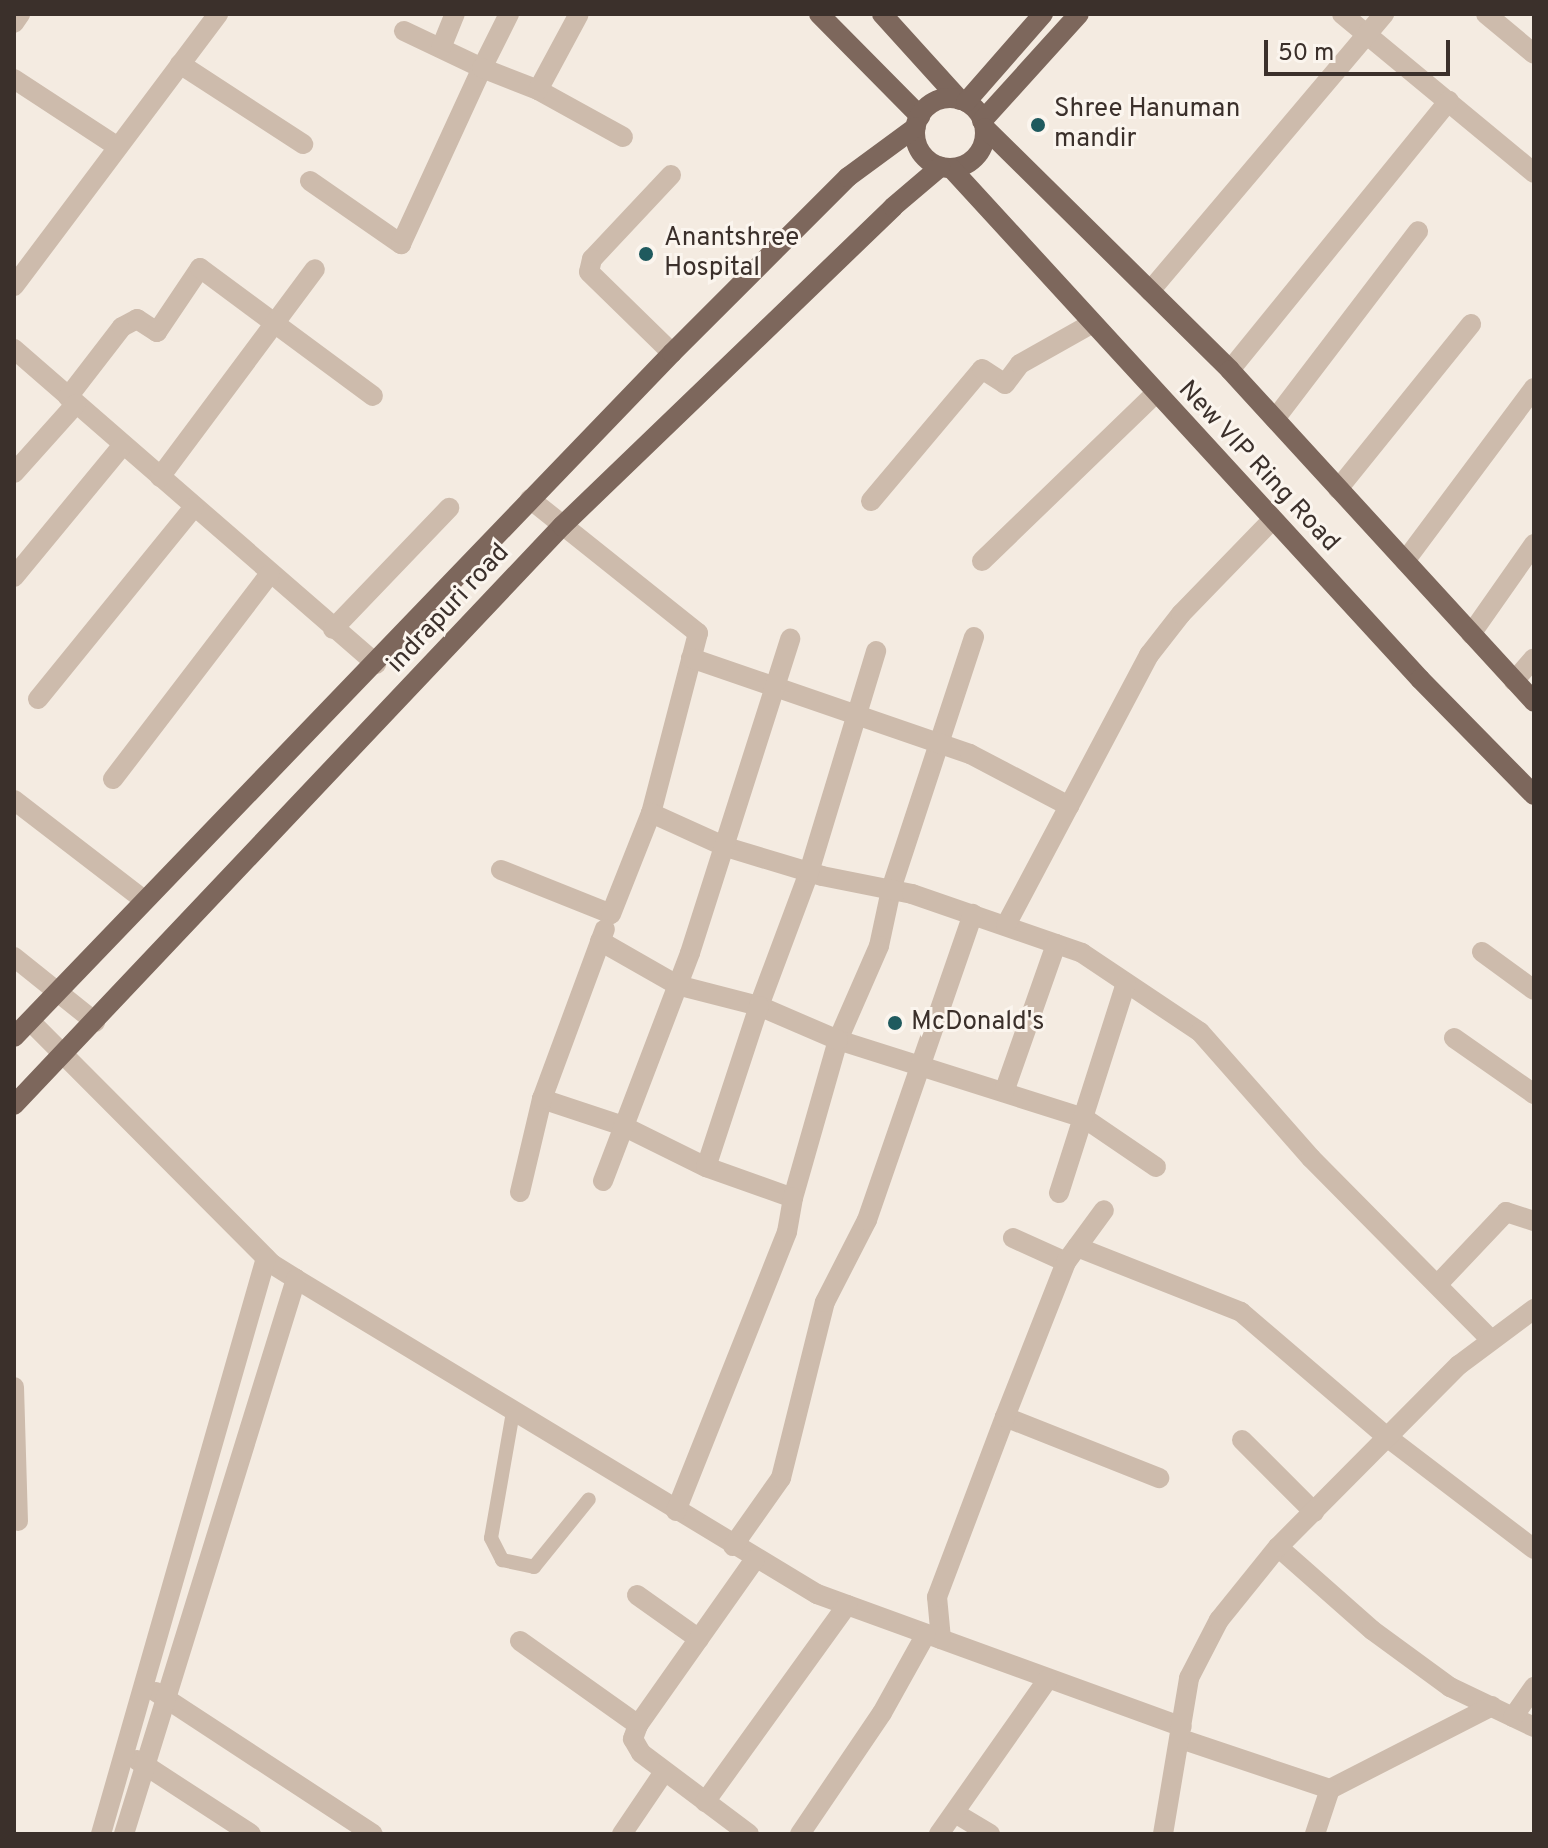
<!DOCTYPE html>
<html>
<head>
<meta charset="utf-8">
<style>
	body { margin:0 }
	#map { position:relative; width:1548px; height:1848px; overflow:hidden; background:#f4ebe1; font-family:Overpass,sans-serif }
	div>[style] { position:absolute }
	.service>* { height:14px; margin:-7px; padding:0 7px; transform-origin:7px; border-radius:7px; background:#cdbbac }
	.minor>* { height:20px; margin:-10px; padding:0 10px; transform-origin:10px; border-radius:10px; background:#cdbbac }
	.primary>* { height:20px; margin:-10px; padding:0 10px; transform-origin:10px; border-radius:10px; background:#7d675c }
	.primary>.ring { margin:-10px; padding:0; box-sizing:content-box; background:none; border:20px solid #7d675c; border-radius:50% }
	.dots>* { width:22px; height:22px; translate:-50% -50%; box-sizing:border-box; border:4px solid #fbf5ee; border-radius:50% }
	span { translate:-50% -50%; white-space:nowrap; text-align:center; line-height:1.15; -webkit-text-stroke:6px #fbf5ee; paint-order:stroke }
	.poi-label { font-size:26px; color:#3b302b }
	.left { translate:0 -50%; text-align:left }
	.street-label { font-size:26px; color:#3b302b }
	.frame { position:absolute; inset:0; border:16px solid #3b302b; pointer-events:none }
	.scale { position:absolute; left:1264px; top:40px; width:186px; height:36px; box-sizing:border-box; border:4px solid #3b302b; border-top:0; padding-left:10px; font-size:24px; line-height:28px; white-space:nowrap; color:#3b302b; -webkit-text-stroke:6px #fbf5ee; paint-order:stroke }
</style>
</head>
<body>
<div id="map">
	<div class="service">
		<i style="left:513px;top:1412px;width:128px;rotate:99.9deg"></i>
		<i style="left:491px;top:1538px;width:25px;rotate:63deg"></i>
		<i style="left:502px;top:1560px;width:33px;rotate:12deg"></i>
		<i style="left:534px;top:1567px;width:87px;rotate:-51deg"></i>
	</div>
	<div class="minor">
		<i style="left:1342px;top:14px;width:249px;rotate:39.6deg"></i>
		<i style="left:1486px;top:14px;width:62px;rotate:39.8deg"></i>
		<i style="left:14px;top:23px;width:11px;rotate:-56deg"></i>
		<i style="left:404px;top:31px;width:86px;rotate:25.4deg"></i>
		<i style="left:482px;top:68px;width:60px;rotate:-63.4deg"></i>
		<i style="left:441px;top:48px;width:37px;rotate:-68deg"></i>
		<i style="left:180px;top:64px;width:147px;rotate:33deg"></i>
		<i style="left:14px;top:79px;width:124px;rotate:33.2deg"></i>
		<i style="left:538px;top:90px;width:97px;rotate:28.9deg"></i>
		<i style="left:671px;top:175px;width:115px;rotate:133.2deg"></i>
		<i style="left:592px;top:259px;width:13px;rotate:103deg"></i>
		<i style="left:589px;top:272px;width:116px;rotate:44.3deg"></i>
		<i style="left:310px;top:181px;width:111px;rotate:34.7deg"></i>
		<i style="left:401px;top:244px;width:194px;rotate:-65.3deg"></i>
		<i style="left:482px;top:68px;width:60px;rotate:21.4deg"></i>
		<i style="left:538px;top:90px;width:86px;rotate:-61.7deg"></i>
		<i style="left:14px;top:286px;width:340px;rotate:-53.1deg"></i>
		<i style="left:1150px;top:291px;width:363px;rotate:-49.8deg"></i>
		<i style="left:14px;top:349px;width:480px;rotate:41deg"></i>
		<i style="left:1230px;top:370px;width:347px;rotate:-50.9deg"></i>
		<i style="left:68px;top:397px;width:88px;rotate:-52.4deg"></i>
		<i style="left:122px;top:327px;width:17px;rotate:-28deg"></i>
		<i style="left:137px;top:319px;width:24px;rotate:33deg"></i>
		<i style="left:157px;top:332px;width:77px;rotate:-56.1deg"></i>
		<i style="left:200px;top:268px;width:215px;rotate:36.5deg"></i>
		<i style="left:1275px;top:419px;width:236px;rotate:-52.7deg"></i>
		<i style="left:14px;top:473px;width:93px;rotate:-48.1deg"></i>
		<i style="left:160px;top:477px;width:259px;rotate:-53.3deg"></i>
		<i style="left:1338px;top:489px;width:212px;rotate:-51.1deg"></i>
		<i style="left:530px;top:499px;width:215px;rotate:38.6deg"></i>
		<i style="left:698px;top:633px;width:186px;rotate:104.6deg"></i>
		<i style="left:871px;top:501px;width:172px;rotate:-49.9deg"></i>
		<i style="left:982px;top:369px;width:27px;rotate:33deg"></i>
		<i style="left:1005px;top:384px;width:25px;rotate:-53deg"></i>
		<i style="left:1020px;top:364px;width:81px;rotate:-29.4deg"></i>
		<i style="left:982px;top:561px;width:240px;rotate:-44deg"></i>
		<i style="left:1405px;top:561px;width:216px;rotate:-53.3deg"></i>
		<i style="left:14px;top:577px;width:171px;rotate:-50.5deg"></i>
		<i style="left:333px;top:629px;width:168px;rotate:-46.2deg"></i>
		<i style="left:1471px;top:634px;width:110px;rotate:-55deg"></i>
		<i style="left:974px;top:637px;width:266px;rotate:108.2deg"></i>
		<i style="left:891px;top:890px;width:57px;rotate:102.1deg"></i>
		<i style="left:879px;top:946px;width:103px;rotate:113.6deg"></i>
		<i style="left:838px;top:1040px;width:258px;rotate:17.6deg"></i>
		<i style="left:1084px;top:1118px;width:87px;rotate:34.2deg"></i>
		<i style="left:691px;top:658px;width:295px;rotate:19deg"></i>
		<i style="left:970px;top:754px;width:112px;rotate:27.7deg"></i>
		<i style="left:1514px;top:681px;width:30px;rotate:-49deg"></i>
		<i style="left:38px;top:699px;width:247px;rotate:-50.9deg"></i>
		<i style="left:113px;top:779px;width:258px;rotate:-52.6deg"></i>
		<i style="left:14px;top:800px;width:165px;rotate:37.6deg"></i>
		<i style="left:501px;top:870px;width:118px;rotate:21.8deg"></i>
		<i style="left:611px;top:914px;width:109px;rotate:-68.4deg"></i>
		<i style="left:651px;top:813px;width:82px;rotate:24.4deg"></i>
		<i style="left:726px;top:847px;width:100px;rotate:16.8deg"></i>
		<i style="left:822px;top:876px;width:92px;rotate:11.3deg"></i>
		<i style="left:912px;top:894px;width:180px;rotate:19.1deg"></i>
		<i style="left:1082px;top:953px;width:142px;rotate:33.8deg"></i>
		<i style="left:1200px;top:1032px;width:168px;rotate:48.6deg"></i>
		<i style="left:1311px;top:1158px;width:253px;rotate:45.3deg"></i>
		<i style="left:1006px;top:925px;width:306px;rotate:-62.1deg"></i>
		<i style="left:1149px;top:655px;width:52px;rotate:-52deg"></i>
		<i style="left:1181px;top:614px;width:131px;rotate:-45.9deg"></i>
		<i style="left:600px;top:941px;width:89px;rotate:29.7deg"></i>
		<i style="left:677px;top:985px;width:85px;rotate:14.4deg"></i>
		<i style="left:759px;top:1006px;width:143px;rotate:-69.5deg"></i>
		<i style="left:809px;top:872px;width:231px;rotate:-73.1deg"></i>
		<i style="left:1482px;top:952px;width:64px;rotate:36.2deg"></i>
		<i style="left:14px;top:957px;width:104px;rotate:38.7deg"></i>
		<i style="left:30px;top:1021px;width:343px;rotate:45.1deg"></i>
		<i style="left:272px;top:1264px;width:28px;rotate:32deg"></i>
		<i style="left:296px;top:1279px;width:609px;rotate:31.16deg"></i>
		<i style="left:817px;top:1594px;width:388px;rotate:20deg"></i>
		<i style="left:1454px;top:1038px;width:98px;rotate:35deg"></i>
		<i style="left:1004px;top:1092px;width:157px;rotate:-70.6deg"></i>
		<i style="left:542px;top:1099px;width:85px;rotate:18.4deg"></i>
		<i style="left:623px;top:1126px;width:93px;rotate:26.3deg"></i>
		<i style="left:706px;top:1167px;width:92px;rotate:19.6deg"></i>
		<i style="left:793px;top:1198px;width:164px;rotate:-74.1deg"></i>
		<i style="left:838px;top:1040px;width:86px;rotate:-156.7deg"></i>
		<i style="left:759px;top:1006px;width:169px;rotate:108.2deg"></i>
		<i style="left:603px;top:1181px;width:244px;rotate:-69.1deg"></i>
		<i style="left:690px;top:953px;width:330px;rotate:-72.3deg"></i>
		<i style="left:520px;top:1192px;width:96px;rotate:-76.7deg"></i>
		<i style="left:542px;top:1099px;width:181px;rotate:-69.7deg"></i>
		<i style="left:1059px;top:1193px;width:220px;rotate:-72.3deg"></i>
		<i style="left:1013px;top:1238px;width:58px;rotate:24.4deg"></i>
		<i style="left:1077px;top:1247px;width:176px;rotate:21.6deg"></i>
		<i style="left:1241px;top:1312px;width:192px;rotate:40.6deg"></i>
		<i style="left:1387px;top:1437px;width:185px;rotate:37.3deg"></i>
		<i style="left:1438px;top:1284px;width:99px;rotate:-46.6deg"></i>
		<i style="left:1506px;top:1212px;width:29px;rotate:18deg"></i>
		<i style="left:14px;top:1387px;width:134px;rotate:88.3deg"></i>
		<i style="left:1005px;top:1417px;width:166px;rotate:21.6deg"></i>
		<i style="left:1242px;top:1440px;width:102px;rotate:45deg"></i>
		<i style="left:676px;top:1511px;width:300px;rotate:-68.3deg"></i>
		<i style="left:787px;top:1232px;width:35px;rotate:-80deg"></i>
		<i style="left:733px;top:1546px;width:83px;rotate:-54.8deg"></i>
		<i style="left:781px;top:1478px;width:181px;rotate:-76deg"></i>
		<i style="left:825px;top:1302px;width:92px;rotate:-62.9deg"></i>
		<i style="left:867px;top:1220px;width:324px;rotate:-70.9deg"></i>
		<i style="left:1278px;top:1547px;width:125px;rotate:41.4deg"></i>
		<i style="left:1372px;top:1630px;width:97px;rotate:36.2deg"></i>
		<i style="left:1450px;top:1687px;width:93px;rotate:25.5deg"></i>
		<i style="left:637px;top:1595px;width:76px;rotate:35.4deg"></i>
		<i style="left:941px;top:1639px;width:42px;rotate:-95.4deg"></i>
		<i style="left:937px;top:1597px;width:192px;rotate:-69.3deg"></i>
		<i style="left:1005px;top:1417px;width:167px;rotate:-68.5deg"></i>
		<i style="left:1066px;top:1262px;width:64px;rotate:-53.8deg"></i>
		<i style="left:520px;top:1641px;width:145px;rotate:35.4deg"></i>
		<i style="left:638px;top:1725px;width:203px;rotate:-54.8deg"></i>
		<i style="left:156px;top:1692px;width:259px;rotate:33.2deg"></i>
		<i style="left:1513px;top:1717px;width:37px;rotate:-55deg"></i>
		<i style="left:638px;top:1725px;width:15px;rotate:110deg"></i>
		<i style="left:633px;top:1739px;width:16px;rotate:60deg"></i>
		<i style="left:641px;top:1753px;width:135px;rotate:36.9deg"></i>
		<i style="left:1181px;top:1739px;width:157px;rotate:18.6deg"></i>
		<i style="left:1330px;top:1789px;width:182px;rotate:-27.1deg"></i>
		<i style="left:137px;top:1760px;width:136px;rotate:33deg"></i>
		<i style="left:705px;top:1802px;width:243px;rotate:-54.2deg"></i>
		<i style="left:955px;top:1813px;width:41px;rotate:31deg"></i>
		<i style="left:101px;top:1834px;width:599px;rotate:-74.02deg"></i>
		<i style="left:124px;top:1834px;width:581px;rotate:-72.78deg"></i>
		<i style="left:622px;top:1834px;width:75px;rotate:-55.9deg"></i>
		<i style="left:800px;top:1834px;width:146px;rotate:-55.9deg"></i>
		<i style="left:882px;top:1713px;width:90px;rotate:-60.9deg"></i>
		<i style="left:939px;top:1834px;width:189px;rotate:-54.9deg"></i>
		<i style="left:1163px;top:1834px;width:158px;rotate:-80.5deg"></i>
		<i style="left:1189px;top:1678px;width:65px;rotate:-62.7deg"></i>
		<i style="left:1219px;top:1620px;width:94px;rotate:-51.1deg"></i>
		<i style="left:1278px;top:1547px;width:257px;rotate:-45.2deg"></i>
		<i style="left:1459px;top:1365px;width:94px;rotate:-36.7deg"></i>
		<i style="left:1315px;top:1834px;width:47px;rotate:-71.6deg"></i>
	</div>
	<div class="primary">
		<i style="left:819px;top:14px;width:144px;rotate:45.3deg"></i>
		<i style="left:882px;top:14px;width:116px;rotate:47.8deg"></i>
		<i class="ring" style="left:915px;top:98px;width:50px;height:50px"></i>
		<i style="left:966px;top:102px;width:117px;rotate:-48.8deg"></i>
		<i style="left:982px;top:121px;width:144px;rotate:-47.8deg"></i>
		<i style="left:985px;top:128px;width:344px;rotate:44.6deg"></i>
		<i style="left:1230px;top:370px;width:450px;rotate:47.5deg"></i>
		<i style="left:951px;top:168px;width:694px;rotate:47.45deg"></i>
		<i style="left:1420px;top:679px;width:163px;rotate:45.5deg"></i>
		<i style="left:14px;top:1037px;width:949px;rotate:-46.11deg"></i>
		<i style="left:672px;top:353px;width:249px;rotate:-45deg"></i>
		<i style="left:848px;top:177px;width:84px;rotate:-36.3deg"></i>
		<i style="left:14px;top:1105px;width:797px;rotate:-46.58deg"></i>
		<i style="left:562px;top:526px;width:460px;rotate:-43.9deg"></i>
		<i style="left:893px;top:207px;width:62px;rotate:-40.4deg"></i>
	</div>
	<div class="dots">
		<i style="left:1038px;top:125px;background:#1f5a5e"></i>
		<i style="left:646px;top:254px;background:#1f5a5e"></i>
		<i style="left:895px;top:1023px;background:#1f5a5e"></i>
	</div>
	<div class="poi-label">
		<span class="left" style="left:1054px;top:125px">Shree Hanuman<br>mandir</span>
		<span class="left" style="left:664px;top:254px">Anantshree<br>Hospital</span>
		<span class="left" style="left:911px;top:1023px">McDonald's</span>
	</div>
	<div class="street-label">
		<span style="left:1258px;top:467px;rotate:47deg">New VIP Ring Road</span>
		<span style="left:449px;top:609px;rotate:-47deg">indrapuri road</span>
	</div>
	<div class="frame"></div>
	<div class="scale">50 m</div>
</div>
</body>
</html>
